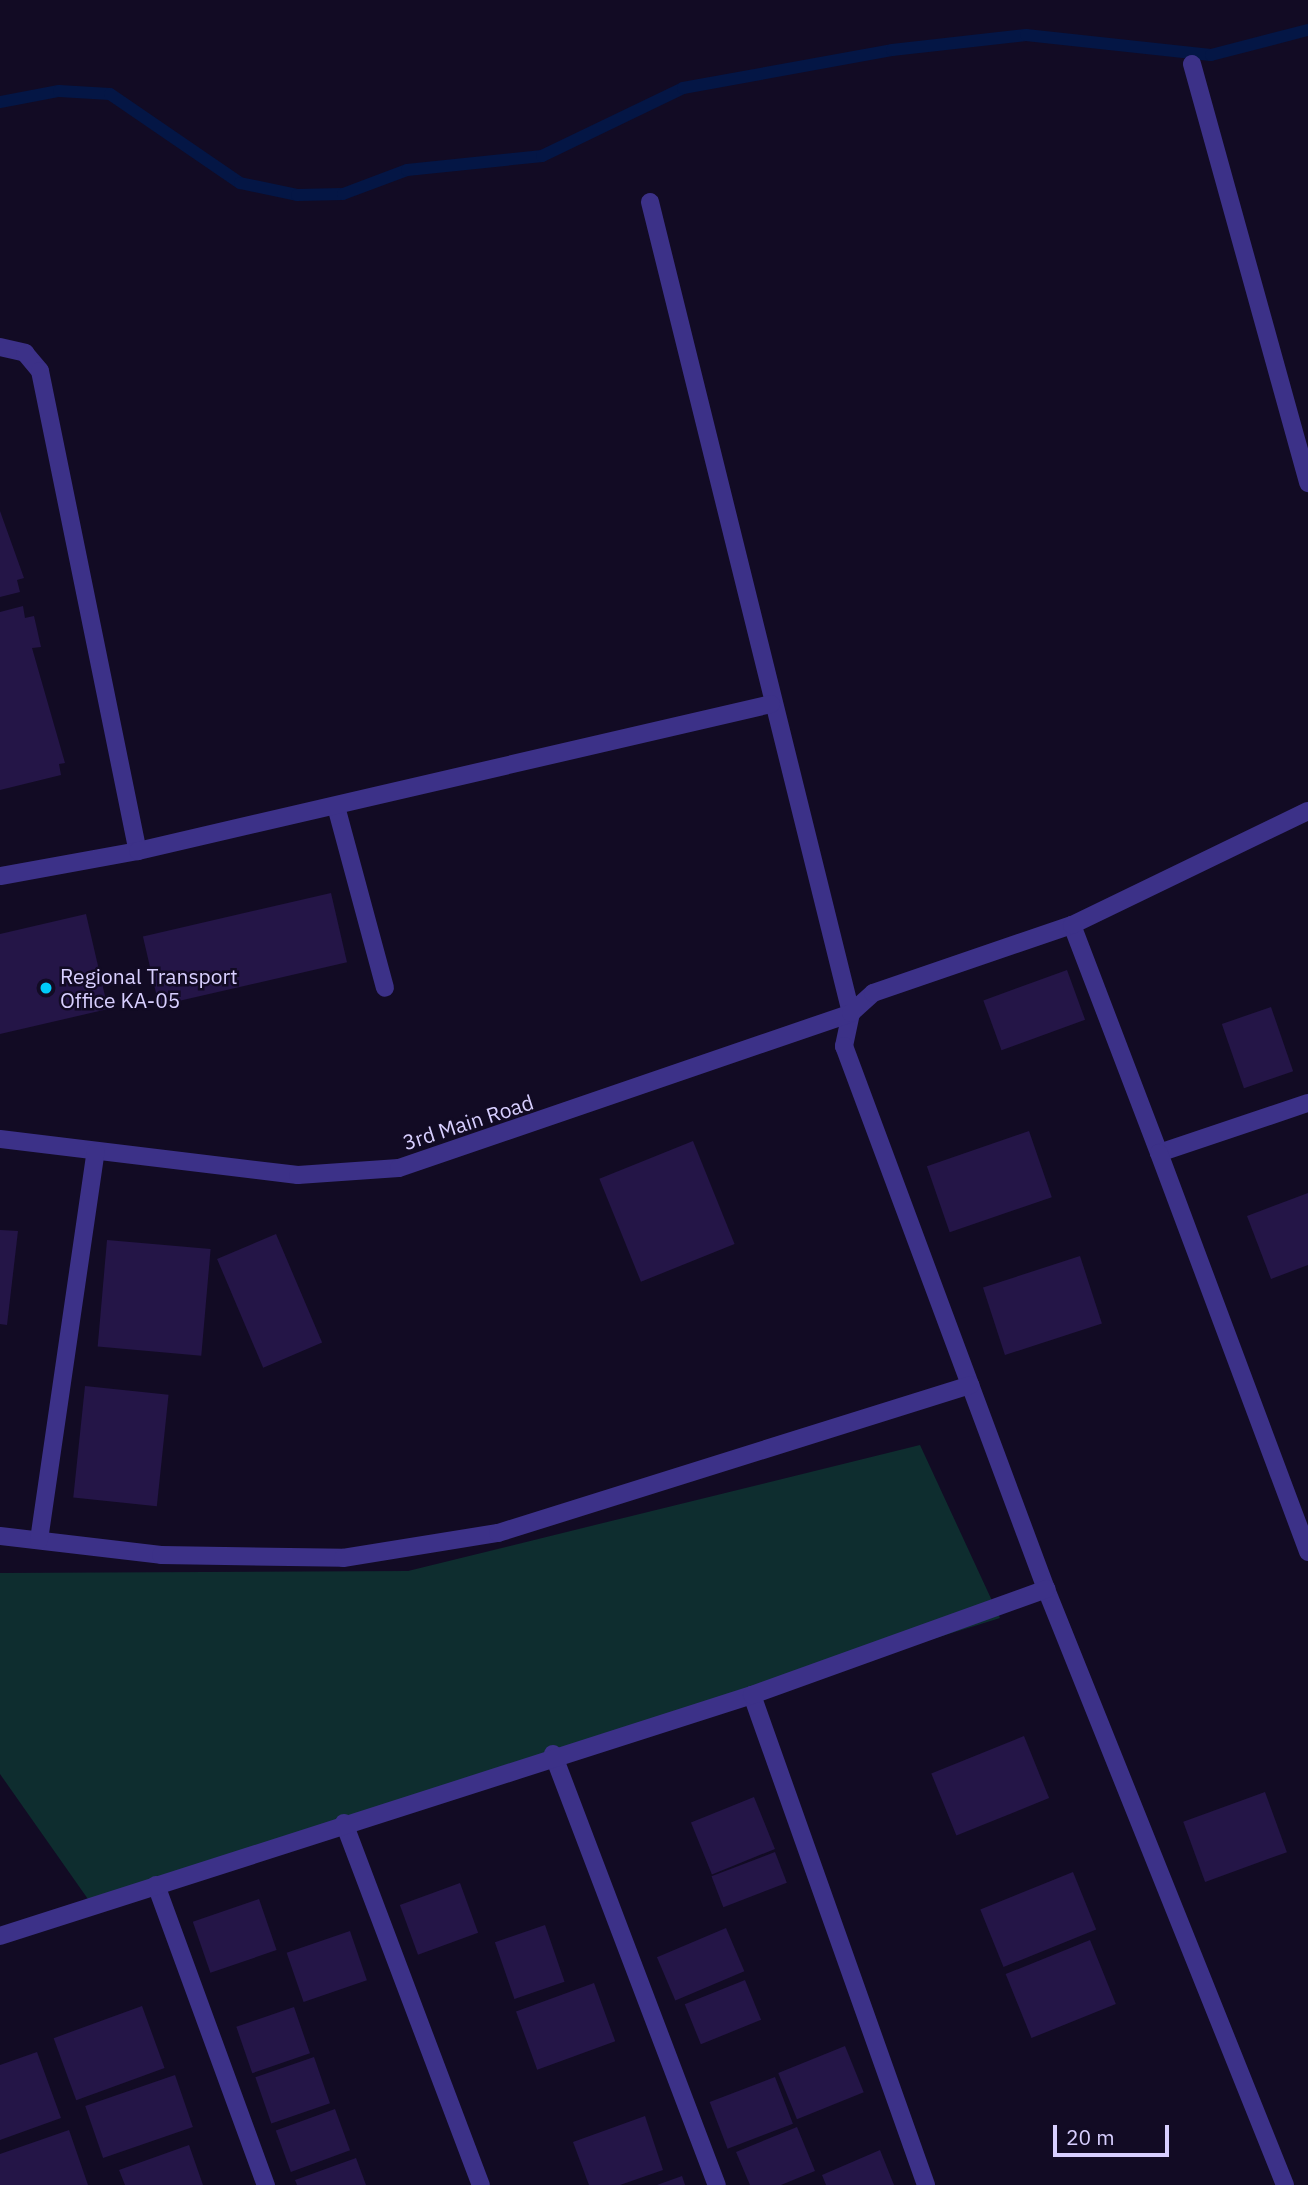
<!DOCTYPE html>
<html>
<head>
<meta charset="utf-8">
<style>
	body { margin:0 }
	#map { position:relative; width:1308px; height:2185px; overflow:hidden; background:#120b24; font-family:"IBM Plex Sans",sans-serif }
	div>[style] { position:absolute }
	.green>* { inset:0; background:#0e2d2f }
	.stream>* { height:12px; margin:-6px; padding:0 6px; transform-origin:6px; border-radius:6px; background:#041645 }
	.building>* { inset:0; background:#241547; transform-origin:0 0 }
	.minor>* { height:18px; margin:-9px; padding:0 9px; transform-origin:9px; border-radius:9px; background:#3c3188 }
	.dots>* { width:19px; height:19px; translate:-50% -50%; box-sizing:border-box; border:4px solid #120b24; border-radius:50% }
	span { translate:-50% -50%; white-space:nowrap; text-align:center; line-height:1.15; -webkit-text-stroke:5px #120b24; paint-order:stroke }
	.poi-label { font-size:21px; color:#d8cfff }
	.left { translate:0 -50%; text-align:left }
	.street-label { font-size:21px; color:#d8cfff }
	.scale { position:absolute; left:1053px; top:2125px; width:116px; height:32px; box-sizing:border-box; border:4px solid #d8cfff; border-top:0; padding-left:9px; font-size:21px; line-height:24px; white-space:nowrap; color:#d8cfff; -webkit-text-stroke:5px #120b24; paint-order:stroke }
</style>
</head>
<body>
<div id="map">
	<div class="green">
		<i style="clip-path:polygon(920px 1445px,1000px 1618px,90px 1902px,0 1774px,0 1573px,408px 1571px)"></i>
	</div>
	<div class="stream">
		<i style="left:0;top:102px;width:60px;rotate:-10.6deg"></i>
		<i style="left:59px;top:91px;width:51px;rotate:3.4deg"></i>
		<i style="left:110px;top:94px;width:158px;rotate:34.4deg"></i>
		<i style="left:240px;top:183px;width:58px;rotate:11.9deg"></i>
		<i style="left:297px;top:195px;width:46px;rotate:-1.2deg"></i>
		<i style="left:343px;top:194px;width:68px;rotate:-20.6deg"></i>
		<i style="left:407px;top:170px;width:136px;rotate:-5.9deg"></i>
		<i style="left:542px;top:156px;width:157px;rotate:-25.7deg"></i>
		<i style="left:683px;top:88px;width:212px;rotate:-10.3deg"></i>
		<i style="left:892px;top:50px;width:135px;rotate:-6.4deg"></i>
		<i style="left:1026px;top:35px;width:186px;rotate:6.2deg"></i>
		<i style="left:1211px;top:55px;width:100px;rotate:-14.5deg"></i>
	</div>
	<div class="building">
		<i style="clip-path:polygon(0 511px,24px 578px,17px 580px,20px 592px,0 597px)"></i>
		<i style="clip-path:polygon(23px 606px,25px 618px,34px 616px,41px 647px,32px 648px,65px 763px,59px 764px,61px 775px,0 790px,0 612px)"></i>
		<i style="left:331px;top:893px;width:71px;height:193px;rotate:77deg"></i>
		<i style="clip-path:polygon(86px 914px,108px 1009px,0 1034px,0 934px)"></i>
		<i style="left:1067px;top:970px;width:53px;height:89px;rotate:70deg"></i>
		<i style="left:1271px;top:1007px;width:68px;height:52px;rotate:71deg"></i>
		<i style="left:1029px;top:1131px;width:70px;height:108px;rotate:71deg"></i>
		<i style="left:693px;top:1141px;width:111px;height:101px;rotate:68deg"></i>
		<i style="clip-path:polygon(1308px 1193px,1308px 1265px,1271px 1279px,1247px 1216px)"></i>
		<i style="clip-path:polygon(0 1230px,18px 1231px,7px 1325px,0 1324px)"></i>
		<i style="left:276px;top:1234px;width:118px;height:64px;rotate:67deg"></i>
		<i style="left:107px;top:1240px;width:104px;height:107px;rotate:5deg"></i>
		<i style="left:1080px;top:1256px;width:71px;height:102px;rotate:72deg"></i>
		<i style="left:85px;top:1386px;width:84px;height:112px;rotate:6deg"></i>
		<i style="left:1024px;top:1736px;width:67px;height:100px;rotate:68deg"></i>
		<i style="left:1265px;top:1792px;width:64px;height:87px;rotate:70deg"></i>
		<i style="left:754px;top:1797px;width:56px;height:68px;rotate:68deg"></i>
		<i style="left:775px;top:1852px;width:33px;height:68px;rotate:69deg"></i>
		<i style="left:1073px;top:1872px;width:62px;height:100px;rotate:68deg"></i>
		<i style="left:460px;top:1883px;width:53px;height:64px;rotate:70deg"></i>
		<i style="left:259px;top:1899px;width:54px;height:70px;rotate:71deg"></i>
		<i style="left:545px;top:1925px;width:60px;height:53px;rotate:71deg"></i>
		<i style="left:726px;top:1928px;width:47px;height:75px;rotate:67deg"></i>
		<i style="left:350px;top:1931px;width:52px;height:67px;rotate:71deg"></i>
		<i style="left:1090px;top:1940px;width:69px;height:91px;rotate:68deg"></i>
		<i style="left:745px;top:1980px;width:43px;height:65px;rotate:68deg"></i>
		<i style="left:594px;top:1983px;width:62px;height:83px;rotate:70deg"></i>
		<i style="left:142px;top:2006px;width:66px;height:94px;rotate:70deg"></i>
		<i style="left:294px;top:2007px;width:49px;height:61px;rotate:71deg"></i>
		<i style="left:845px;top:2046px;width:50px;height:72px;rotate:68deg"></i>
		<i style="clip-path:polygon(37px 2052px,61px 2118px,0 2140px,0 2065px)"></i>
		<i style="left:314px;top:2057px;width:49px;height:62px;rotate:71deg"></i>
		<i style="left:175px;top:2075px;width:55px;height:95px;rotate:71deg"></i>
		<i style="left:775px;top:2077px;width:50px;height:70px;rotate:69deg"></i>
		<i style="left:335px;top:2109px;width:44px;height:63px;rotate:70deg"></i>
		<i style="clip-path:polygon(645px 2116px,663px 2170px,620px 2185px,589px 2185px,573px 2142px)"></i>
		<i style="clip-path:polygon(797px 2127px,815px 2171px,781px 2185px,750px 2185px,736px 2152px)"></i>
		<i style="clip-path:polygon(69px 2130px,88px 2185px,0 2185px,0 2154px)"></i>
		<i style="clip-path:polygon(189px 2145px,203px 2185px,125px 2185px,119px 2170px)"></i>
		<i style="clip-path:polygon(880px 2150px,894px 2185px,826px 2185px,822px 2175px)"></i>
		<i style="clip-path:polygon(356px 2158px,366px 2185px,297px 2185px,295px 2180px)"></i>
		<i style="clip-path:polygon(682px 2176px,685px 2185px,657px 2185px)"></i>
	</div>
	<div class="minor">
		<i style="left:1192px;top:64px;width:435px;rotate:74.5deg"></i>
		<i style="left:650px;top:202px;width:836px;rotate:76.08deg"></i>
		<i style="left:851px;top:1013px;width:34px;rotate:102deg"></i>
		<i style="left:844px;top:1046px;width:579px;rotate:69.59deg"></i>
		<i style="left:1046px;top:1589px;width:642px;rotate:68.15deg"></i>
		<i style="left:0;top:347px;width:26px;rotate:13deg"></i>
		<i style="left:25px;top:353px;width:23px;rotate:50deg"></i>
		<i style="left:40px;top:371px;width:490px;rotate:78.5deg"></i>
		<i style="left:138px;top:851px;width:140px;rotate:169.7deg"></i>
		<i style="left:337px;top:810px;width:184px;rotate:74.9deg"></i>
		<i style="left:138px;top:851px;width:650px;rotate:-13.07deg"></i>
		<i style="left:1072px;top:925px;width:244px;rotate:69.1deg"></i>
		<i style="left:1159px;top:1153px;width:157px;rotate:-18.6deg"></i>
		<i style="left:0;top:1139px;width:300px;rotate:6.9deg"></i>
		<i style="left:298px;top:1175px;width:101px;rotate:-4deg"></i>
		<i style="left:399px;top:1168px;width:478px;rotate:-18.9deg"></i>
		<i style="left:851px;top:1013px;width:30px;rotate:-42deg"></i>
		<i style="left:873px;top:993px;width:210px;rotate:-18.9deg"></i>
		<i style="left:1072px;top:925px;width:262px;rotate:-25.8deg"></i>
		<i style="left:1159px;top:1153px;width:426px;rotate:69.5deg"></i>
		<i style="left:0;top:1536px;width:162px;rotate:6.7deg"></i>
		<i style="left:161px;top:1555px;width:182px;rotate:0.9deg"></i>
		<i style="left:343px;top:1558px;width:157px;rotate:-9.2deg"></i>
		<i style="left:498px;top:1533px;width:495px;rotate:-17.4deg"></i>
		<i style="left:39px;top:1540px;width:393px;rotate:-81.7deg"></i>
		<i style="left:752px;top:1695px;width:520px;rotate:70.45deg"></i>
		<i style="left:553px;top:1754px;width:461px;rotate:69.2deg"></i>
		<i style="left:344px;top:1823px;width:387px;rotate:69.3deg"></i>
		<i style="left:156px;top:1885px;width:320px;rotate:69.9deg"></i>
		<i style="left:0;top:1936px;width:790px;rotate:-17.77deg"></i>
		<i style="left:752px;top:1695px;width:313px;rotate:-19.8deg"></i>
	</div>
	<div class="dots">
		<i style="left:46px;top:988px;background:#00cbfa"></i>
	</div>
	<div class="poi-label">
		<span class="left" style="left:60px;top:988px">Regional Transport<br>Office KA-05</span>
	</div>
	<div class="street-label">
		<span style="left:468px;top:1122px;rotate:-18deg">3rd Main Road</span>
	</div>
	<div class="scale">20 m</div>
</div>
</body>
</html>
